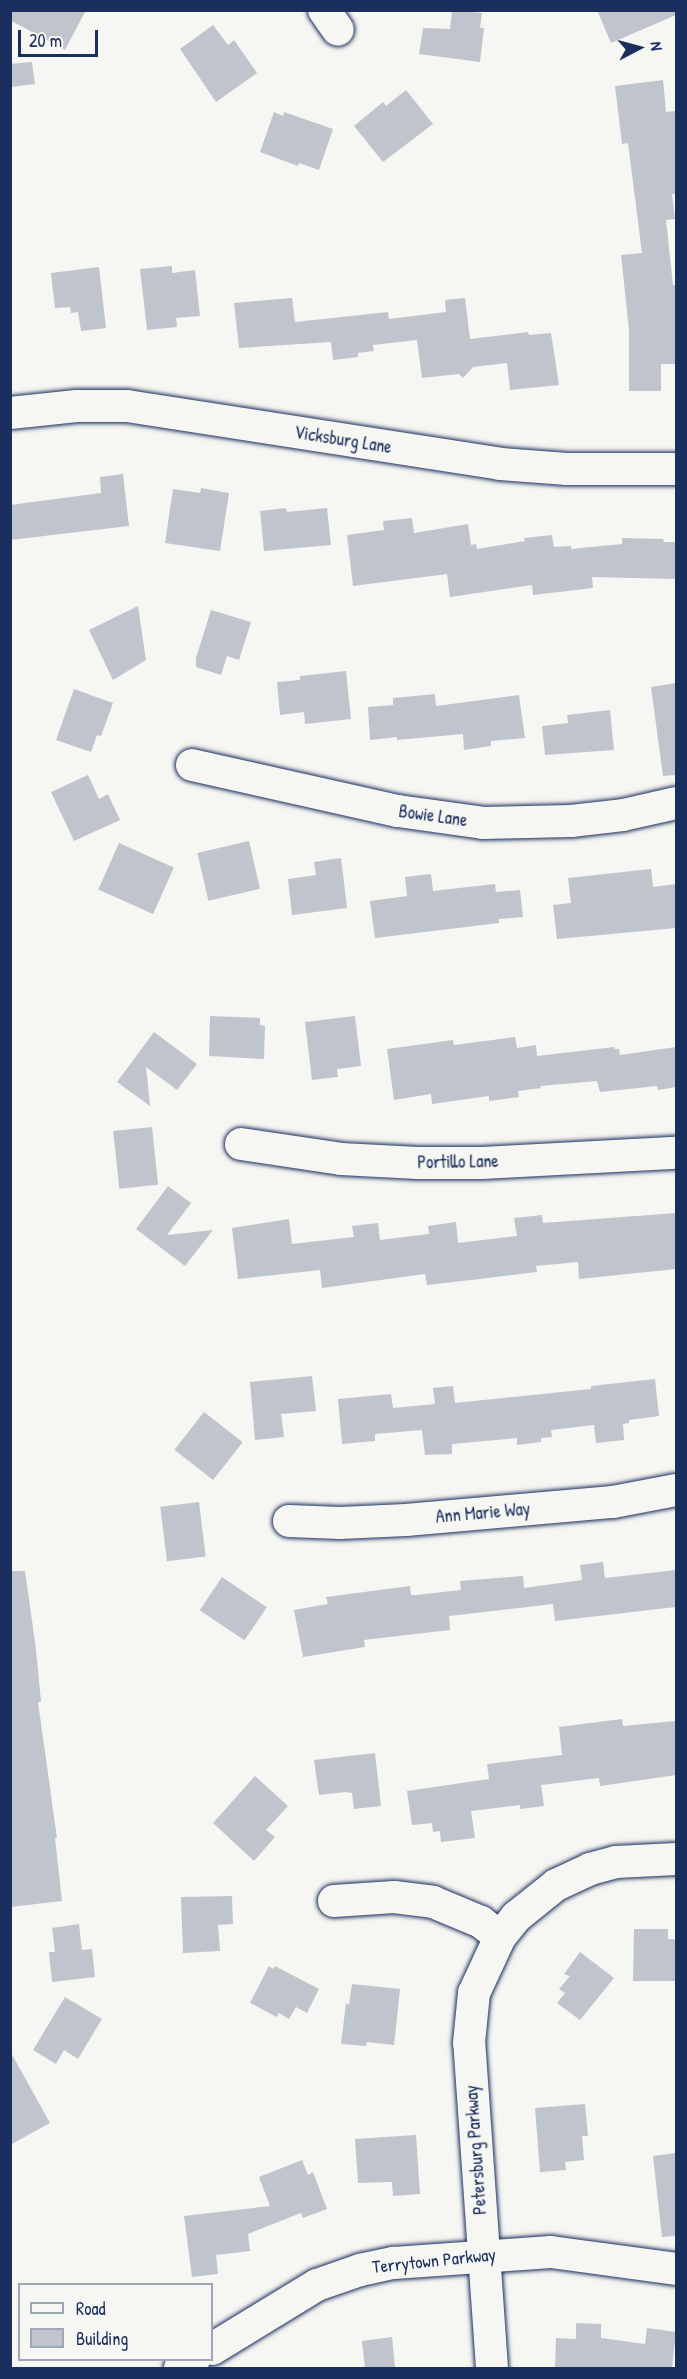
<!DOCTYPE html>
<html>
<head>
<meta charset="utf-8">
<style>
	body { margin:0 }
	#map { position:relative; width:687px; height:2379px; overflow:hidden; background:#f6f6f2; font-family:"Patrick Hand",sans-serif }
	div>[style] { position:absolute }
	.building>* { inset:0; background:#c0c4cd; transform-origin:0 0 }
	.roads { filter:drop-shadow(0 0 2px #1b2f5e) drop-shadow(0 0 2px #1b2f5e) }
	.street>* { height:32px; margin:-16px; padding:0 16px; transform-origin:16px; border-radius:16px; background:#f6f6f2 }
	span { translate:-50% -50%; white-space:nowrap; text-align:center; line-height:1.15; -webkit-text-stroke:4.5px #f6f6f2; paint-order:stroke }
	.street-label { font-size:18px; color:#1b2f5e }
	.frame { position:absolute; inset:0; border:12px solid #1b2f5e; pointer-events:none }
	.legend { position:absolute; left:18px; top:2283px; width:195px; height:78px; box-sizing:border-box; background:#f6f6f2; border:2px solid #9ea6b7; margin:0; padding:8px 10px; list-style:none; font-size:18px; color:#1b2f5e }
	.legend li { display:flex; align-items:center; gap:12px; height:30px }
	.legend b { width:30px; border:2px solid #9ea6b7 }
	.north { position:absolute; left:609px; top:18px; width:60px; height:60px; -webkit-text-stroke:4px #f6f6f2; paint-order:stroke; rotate:84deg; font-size:16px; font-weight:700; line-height:24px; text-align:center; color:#1b2f5e }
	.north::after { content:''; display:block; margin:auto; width:21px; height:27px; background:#1b2f5e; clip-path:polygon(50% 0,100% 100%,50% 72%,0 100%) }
	.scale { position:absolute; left:18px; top:30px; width:80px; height:27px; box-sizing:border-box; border:3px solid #1b2f5e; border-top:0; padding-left:8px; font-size:18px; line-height:21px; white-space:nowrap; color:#1b2f5e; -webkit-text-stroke:4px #f6f6f2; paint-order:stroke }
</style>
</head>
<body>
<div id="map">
	<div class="building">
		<i style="clip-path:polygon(10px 10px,86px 10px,65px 50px,10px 20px)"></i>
		<i style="clip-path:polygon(452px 10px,482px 13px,480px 28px,484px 28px,480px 62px,419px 54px,423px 28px,450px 29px)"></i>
		<i style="clip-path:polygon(597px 10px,676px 10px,676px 15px,611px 43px)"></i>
		<i style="clip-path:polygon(213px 25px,228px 45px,234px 40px,257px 73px,216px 102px,180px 49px)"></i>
		<i style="clip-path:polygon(32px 62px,35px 84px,10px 87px,10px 64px)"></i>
		<i style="clip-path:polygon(663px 80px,666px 112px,676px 111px,676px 194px,672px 194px,675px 219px,666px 220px,673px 285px,676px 285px,676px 364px,661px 364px,661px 391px,629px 391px,629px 330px,621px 255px,642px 253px,628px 143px,622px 144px,615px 86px)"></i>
		<i style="clip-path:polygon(406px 90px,433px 124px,383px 162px,354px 126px,383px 102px,386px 106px)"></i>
		<i style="clip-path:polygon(274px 112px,283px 116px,284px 112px,333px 129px,319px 170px,299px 163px,298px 166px,260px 152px)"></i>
		<i style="clip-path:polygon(172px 266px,172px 273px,195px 270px,200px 316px,176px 318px,177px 327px,147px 330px,140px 269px)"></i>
		<i style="clip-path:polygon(99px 267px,106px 328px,81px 331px,78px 312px,71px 313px,70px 307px,55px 308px,51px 273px)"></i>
		<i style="clip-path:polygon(292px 298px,295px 322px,388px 312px,389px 319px,446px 312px,445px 300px,465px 298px,470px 339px,528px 332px,529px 335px,551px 333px,559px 385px,510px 390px,507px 363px,473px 367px,463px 378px,459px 374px,422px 378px,417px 340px,373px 345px,374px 351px,358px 353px,358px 357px,333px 360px,331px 342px,239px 348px,234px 303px)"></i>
		<i style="clip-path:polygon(123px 474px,129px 526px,10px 540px,10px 505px,101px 493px,100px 477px)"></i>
		<i style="clip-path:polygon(201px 488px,229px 493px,220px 551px,165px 543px,173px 489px,200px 493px)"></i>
		<i style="clip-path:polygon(286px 508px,287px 512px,327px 508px,331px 545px,264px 551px,260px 511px)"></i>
		<i style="clip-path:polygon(412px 518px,414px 533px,468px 524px,471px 545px,476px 544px,477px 549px,525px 541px,524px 538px,552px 535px,554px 547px,571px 546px,571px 549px,622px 544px,622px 538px,664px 539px,663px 542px,676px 542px,676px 579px,592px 577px,593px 588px,533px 595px,532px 585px,450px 597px,447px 574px,353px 586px,347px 535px,384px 530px,383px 521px)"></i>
		<i style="clip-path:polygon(138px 606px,146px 660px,113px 680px,89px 630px)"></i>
		<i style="clip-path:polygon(211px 610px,251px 622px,239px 660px,227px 656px,221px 675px,196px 667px,196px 658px)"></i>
		<i style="clip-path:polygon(346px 671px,351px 719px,305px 724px,304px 712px,280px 715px,277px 682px,300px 680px,300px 676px)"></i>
		<i style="clip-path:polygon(676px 683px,676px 775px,663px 776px,651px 687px)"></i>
		<i style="clip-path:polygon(74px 689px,113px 703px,101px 736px,97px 735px,91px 752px,56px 740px)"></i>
		<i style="clip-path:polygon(435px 694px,436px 706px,519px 695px,525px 738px,491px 741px,491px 746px,464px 750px,463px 734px,397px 740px,397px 737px,370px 740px,368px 707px,393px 705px,393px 698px)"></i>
		<i style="clip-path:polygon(610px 710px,614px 750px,545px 755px,542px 726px,568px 723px,567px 715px)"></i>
		<i style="clip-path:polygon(88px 775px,99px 799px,108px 794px,120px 820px,74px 841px,51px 792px)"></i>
		<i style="left:249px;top:841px;width:49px;height:53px;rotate:77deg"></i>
		<i style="left:119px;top:843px;width:60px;height:51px;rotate:24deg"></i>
		<i style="clip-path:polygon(341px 858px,347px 908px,292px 915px,288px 879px,316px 875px,314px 862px)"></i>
		<i style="clip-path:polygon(651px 869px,653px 887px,676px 884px,676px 928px,557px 939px,553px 905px,571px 903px,568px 878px)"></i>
		<i style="clip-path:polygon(431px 874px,433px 891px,495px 884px,496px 892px,520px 890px,523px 917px,499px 919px,499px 923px,375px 938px,370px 901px,407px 896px,405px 877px)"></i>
		<i style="clip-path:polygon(210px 1016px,260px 1018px,260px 1025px,265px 1026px,264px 1059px,209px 1056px)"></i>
		<i style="clip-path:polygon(355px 1016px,361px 1066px,337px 1069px,338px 1077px,312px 1080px,305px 1022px)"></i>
		<i style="clip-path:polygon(154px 1032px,197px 1064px,177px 1090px,146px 1067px,150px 1106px,117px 1082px)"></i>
		<i style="clip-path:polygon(515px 1037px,517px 1048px,536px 1045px,537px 1056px,614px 1047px,615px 1049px,619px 1049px,620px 1055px,676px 1047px,676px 1087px,658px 1090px,657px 1086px,600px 1092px,597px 1081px,540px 1086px,541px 1088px,518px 1091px,519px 1097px,489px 1101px,489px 1096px,432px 1104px,431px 1094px,394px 1100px,387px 1049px,453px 1040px,454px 1045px)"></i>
		<i style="left:152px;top:1127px;width:58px;height:39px;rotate:84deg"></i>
		<i style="clip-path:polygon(168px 1186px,191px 1203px,167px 1235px,213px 1230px,185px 1266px,136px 1229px)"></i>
		<i style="clip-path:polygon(676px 1213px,676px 1269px,579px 1279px,578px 1262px,536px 1266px,537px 1272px,471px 1280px,427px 1285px,425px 1274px,322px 1288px,320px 1270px,238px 1279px,232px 1228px,289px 1219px,292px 1244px,354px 1237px,352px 1226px,378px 1223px,380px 1240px,429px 1234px,428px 1226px,456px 1222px,458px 1243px,517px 1236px,514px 1218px,542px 1215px,543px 1223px)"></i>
		<i style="clip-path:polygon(312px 1376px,316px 1411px,281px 1414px,284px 1437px,255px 1440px,250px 1382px)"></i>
		<i style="clip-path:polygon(655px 1379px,659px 1416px,629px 1420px,629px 1423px,623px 1424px,624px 1440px,596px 1443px,594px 1425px,551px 1430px,552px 1437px,541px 1438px,541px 1442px,517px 1445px,517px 1438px,452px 1444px,452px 1454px,425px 1455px,422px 1430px,375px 1434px,375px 1441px,342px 1444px,338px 1399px,391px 1394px,393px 1408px,435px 1404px,433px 1388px,453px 1386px,455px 1403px,591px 1389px,591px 1386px)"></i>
		<i style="left:204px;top:1412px;width:49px;height:48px;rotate:38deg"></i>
		<i style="left:199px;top:1502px;width:55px;height:39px;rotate:83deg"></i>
		<i style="clip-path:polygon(603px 1562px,605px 1578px,676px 1570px,676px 1607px,555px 1621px,553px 1604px,449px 1616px,450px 1630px,364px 1640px,365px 1647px,303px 1657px,294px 1610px,328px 1604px,326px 1597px,410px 1586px,411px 1595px,416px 1595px,461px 1590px,460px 1581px,523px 1576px,524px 1588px,582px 1580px,580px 1565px)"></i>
		<i style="clip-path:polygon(10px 1571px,25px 1571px,36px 1649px,41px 1702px,38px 1702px,57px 1838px,55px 1838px,62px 1901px,10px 1907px)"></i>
		<i style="left:222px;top:1577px;width:54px;height:40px;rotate:34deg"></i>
		<i style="clip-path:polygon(622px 1719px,623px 1726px,676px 1721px,676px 1775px,600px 1786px,599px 1778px,541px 1785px,544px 1806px,520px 1809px,520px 1805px,471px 1811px,475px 1838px,441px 1842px,440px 1831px,433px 1832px,432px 1823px,412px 1825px,407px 1791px,489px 1779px,487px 1764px,562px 1755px,559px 1727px)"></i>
		<i style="clip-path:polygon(375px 1753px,381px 1806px,354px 1809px,352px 1793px,346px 1792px,319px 1795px,314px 1760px)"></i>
		<i style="clip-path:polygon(255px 1776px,288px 1806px,266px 1830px,275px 1837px,254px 1861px,213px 1823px)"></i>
		<i style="clip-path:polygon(232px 1896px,233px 1924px,218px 1925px,220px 1951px,183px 1953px,181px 1897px)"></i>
		<i style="clip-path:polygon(79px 1924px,82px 1950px,92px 1949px,95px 1977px,52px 1982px,49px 1952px,55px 1952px,52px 1928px)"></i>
		<i style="clip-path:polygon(634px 1929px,668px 1929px,668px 1939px,674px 1939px,676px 1943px,676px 1981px,633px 1981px)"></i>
		<i style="clip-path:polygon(580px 1952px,614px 1978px,580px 2020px,557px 2003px,565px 1993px,559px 1989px,570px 1976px,564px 1974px)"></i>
		<i style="clip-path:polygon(269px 1966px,273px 1969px,275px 1966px,319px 1989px,307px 2013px,296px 2007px,289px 2019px,279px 2013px,277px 2017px,250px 2003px)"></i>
		<i style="clip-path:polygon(352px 1984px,400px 1989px,394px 2045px,367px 2042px,366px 2046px,341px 2044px,346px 2003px,349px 2005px)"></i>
		<i style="clip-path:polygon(65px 1997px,102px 2019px,78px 2059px,64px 2050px,56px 2064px,33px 2050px)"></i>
		<i style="clip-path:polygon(10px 2051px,50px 2123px,10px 2145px)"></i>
		<i style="clip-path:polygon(585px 2104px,588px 2136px,582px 2136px,584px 2160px,565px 2162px,566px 2170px,540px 2172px,535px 2108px)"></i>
		<i style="clip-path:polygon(416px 2135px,420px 2194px,393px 2196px,392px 2182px,358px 2183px,355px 2139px)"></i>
		<i style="clip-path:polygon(676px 2153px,676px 2236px,662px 2237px,653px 2156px)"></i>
		<i style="clip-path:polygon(302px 2160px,308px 2175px,313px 2172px,327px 2209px,303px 2218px,301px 2213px,248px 2234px,250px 2251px,216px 2255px,218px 2274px,192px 2277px,184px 2216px,270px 2206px,259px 2177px)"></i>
		<i style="clip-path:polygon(576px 2323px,601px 2324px,601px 2338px,645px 2344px,647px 2328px,676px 2332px,672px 2368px,555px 2368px,556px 2338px,576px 2339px)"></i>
		<i style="clip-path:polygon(392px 2337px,395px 2368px,365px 2368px,362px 2341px)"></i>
	</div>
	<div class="roads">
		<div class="street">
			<i style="left:324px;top:10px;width:24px;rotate:55deg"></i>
			<i style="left:10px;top:413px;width:67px;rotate:-6deg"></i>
			<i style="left:77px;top:406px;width:50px"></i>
			<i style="left:127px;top:406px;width:377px;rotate:8.8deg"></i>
			<i style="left:500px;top:464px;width:67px;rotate:4.3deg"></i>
			<i style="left:567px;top:469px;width:109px"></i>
			<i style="left:192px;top:765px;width:211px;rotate:12.6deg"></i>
			<i style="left:398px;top:811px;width:86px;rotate:8deg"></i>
			<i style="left:483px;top:823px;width:88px;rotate:-1.3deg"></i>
			<i style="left:571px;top:821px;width:52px;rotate:-6.6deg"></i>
			<i style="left:623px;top:815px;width:54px;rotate:-12.8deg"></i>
			<i style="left:241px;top:1144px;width:101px;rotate:8.5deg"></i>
			<i style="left:341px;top:1159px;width:77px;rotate:3deg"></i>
			<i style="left:418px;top:1163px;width:64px"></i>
			<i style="left:482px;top:1163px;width:194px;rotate:-3deg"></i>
			<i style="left:289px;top:1521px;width:51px;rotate:2.2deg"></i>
			<i style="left:340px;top:1523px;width:66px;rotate:-2.6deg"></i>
			<i style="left:406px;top:1520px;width:208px;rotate:-5deg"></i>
			<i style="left:613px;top:1502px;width:64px;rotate:-10.8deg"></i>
			<i style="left:334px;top:1901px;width:60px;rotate:-3.8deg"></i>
			<i style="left:394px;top:1897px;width:39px;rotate:7deg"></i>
			<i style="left:433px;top:1902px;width:52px;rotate:22.6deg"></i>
			<i style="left:481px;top:1922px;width:24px;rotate:38deg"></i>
			<i style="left:212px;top:2349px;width:123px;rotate:-31.4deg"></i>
			<i style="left:317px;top:2285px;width:46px;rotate:-19.2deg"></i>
			<i style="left:360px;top:2270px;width:35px;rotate:-12deg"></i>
			<i style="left:394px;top:2263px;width:157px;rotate:-4deg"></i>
			<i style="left:551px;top:2252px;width:126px;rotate:7.7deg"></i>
			<i style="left:180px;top:2368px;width:16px;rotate:-30deg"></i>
			<i style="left:492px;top:2368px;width:326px;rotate:-94deg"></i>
			<i style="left:469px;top:2043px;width:50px;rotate:-84.3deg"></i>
			<i style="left:474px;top:1993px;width:62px;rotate:-65.1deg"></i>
			<i style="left:500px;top:1937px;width:26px;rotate:-51deg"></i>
			<i style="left:516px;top:1917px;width:51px;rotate:-38.7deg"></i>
			<i style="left:556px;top:1885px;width:38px;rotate:-25deg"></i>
			<i style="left:590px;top:1869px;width:27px;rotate:-15deg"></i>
			<i style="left:616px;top:1862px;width:60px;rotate:-2.9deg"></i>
		</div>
	</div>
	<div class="street-label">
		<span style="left:343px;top:440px;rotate:9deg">Vicksburg Lane</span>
		<span style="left:433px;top:816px;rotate:8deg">Bowie Lane</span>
		<span style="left:458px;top:1162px;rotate:-1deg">Portillo Lane</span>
		<span style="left:483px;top:1513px;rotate:-5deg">Ann Marie Way</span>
		<span style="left:476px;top:2150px;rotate:-94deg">Petersburg Parkway</span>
		<span style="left:434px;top:2261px;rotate:-6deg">Terrytown Parkway</span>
	</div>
	<div class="frame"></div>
	<ul class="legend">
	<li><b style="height:8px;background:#f6f6f2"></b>Road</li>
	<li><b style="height:16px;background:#c0c4cd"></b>Building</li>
	</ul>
	<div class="north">N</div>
	<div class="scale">20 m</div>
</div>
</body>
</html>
